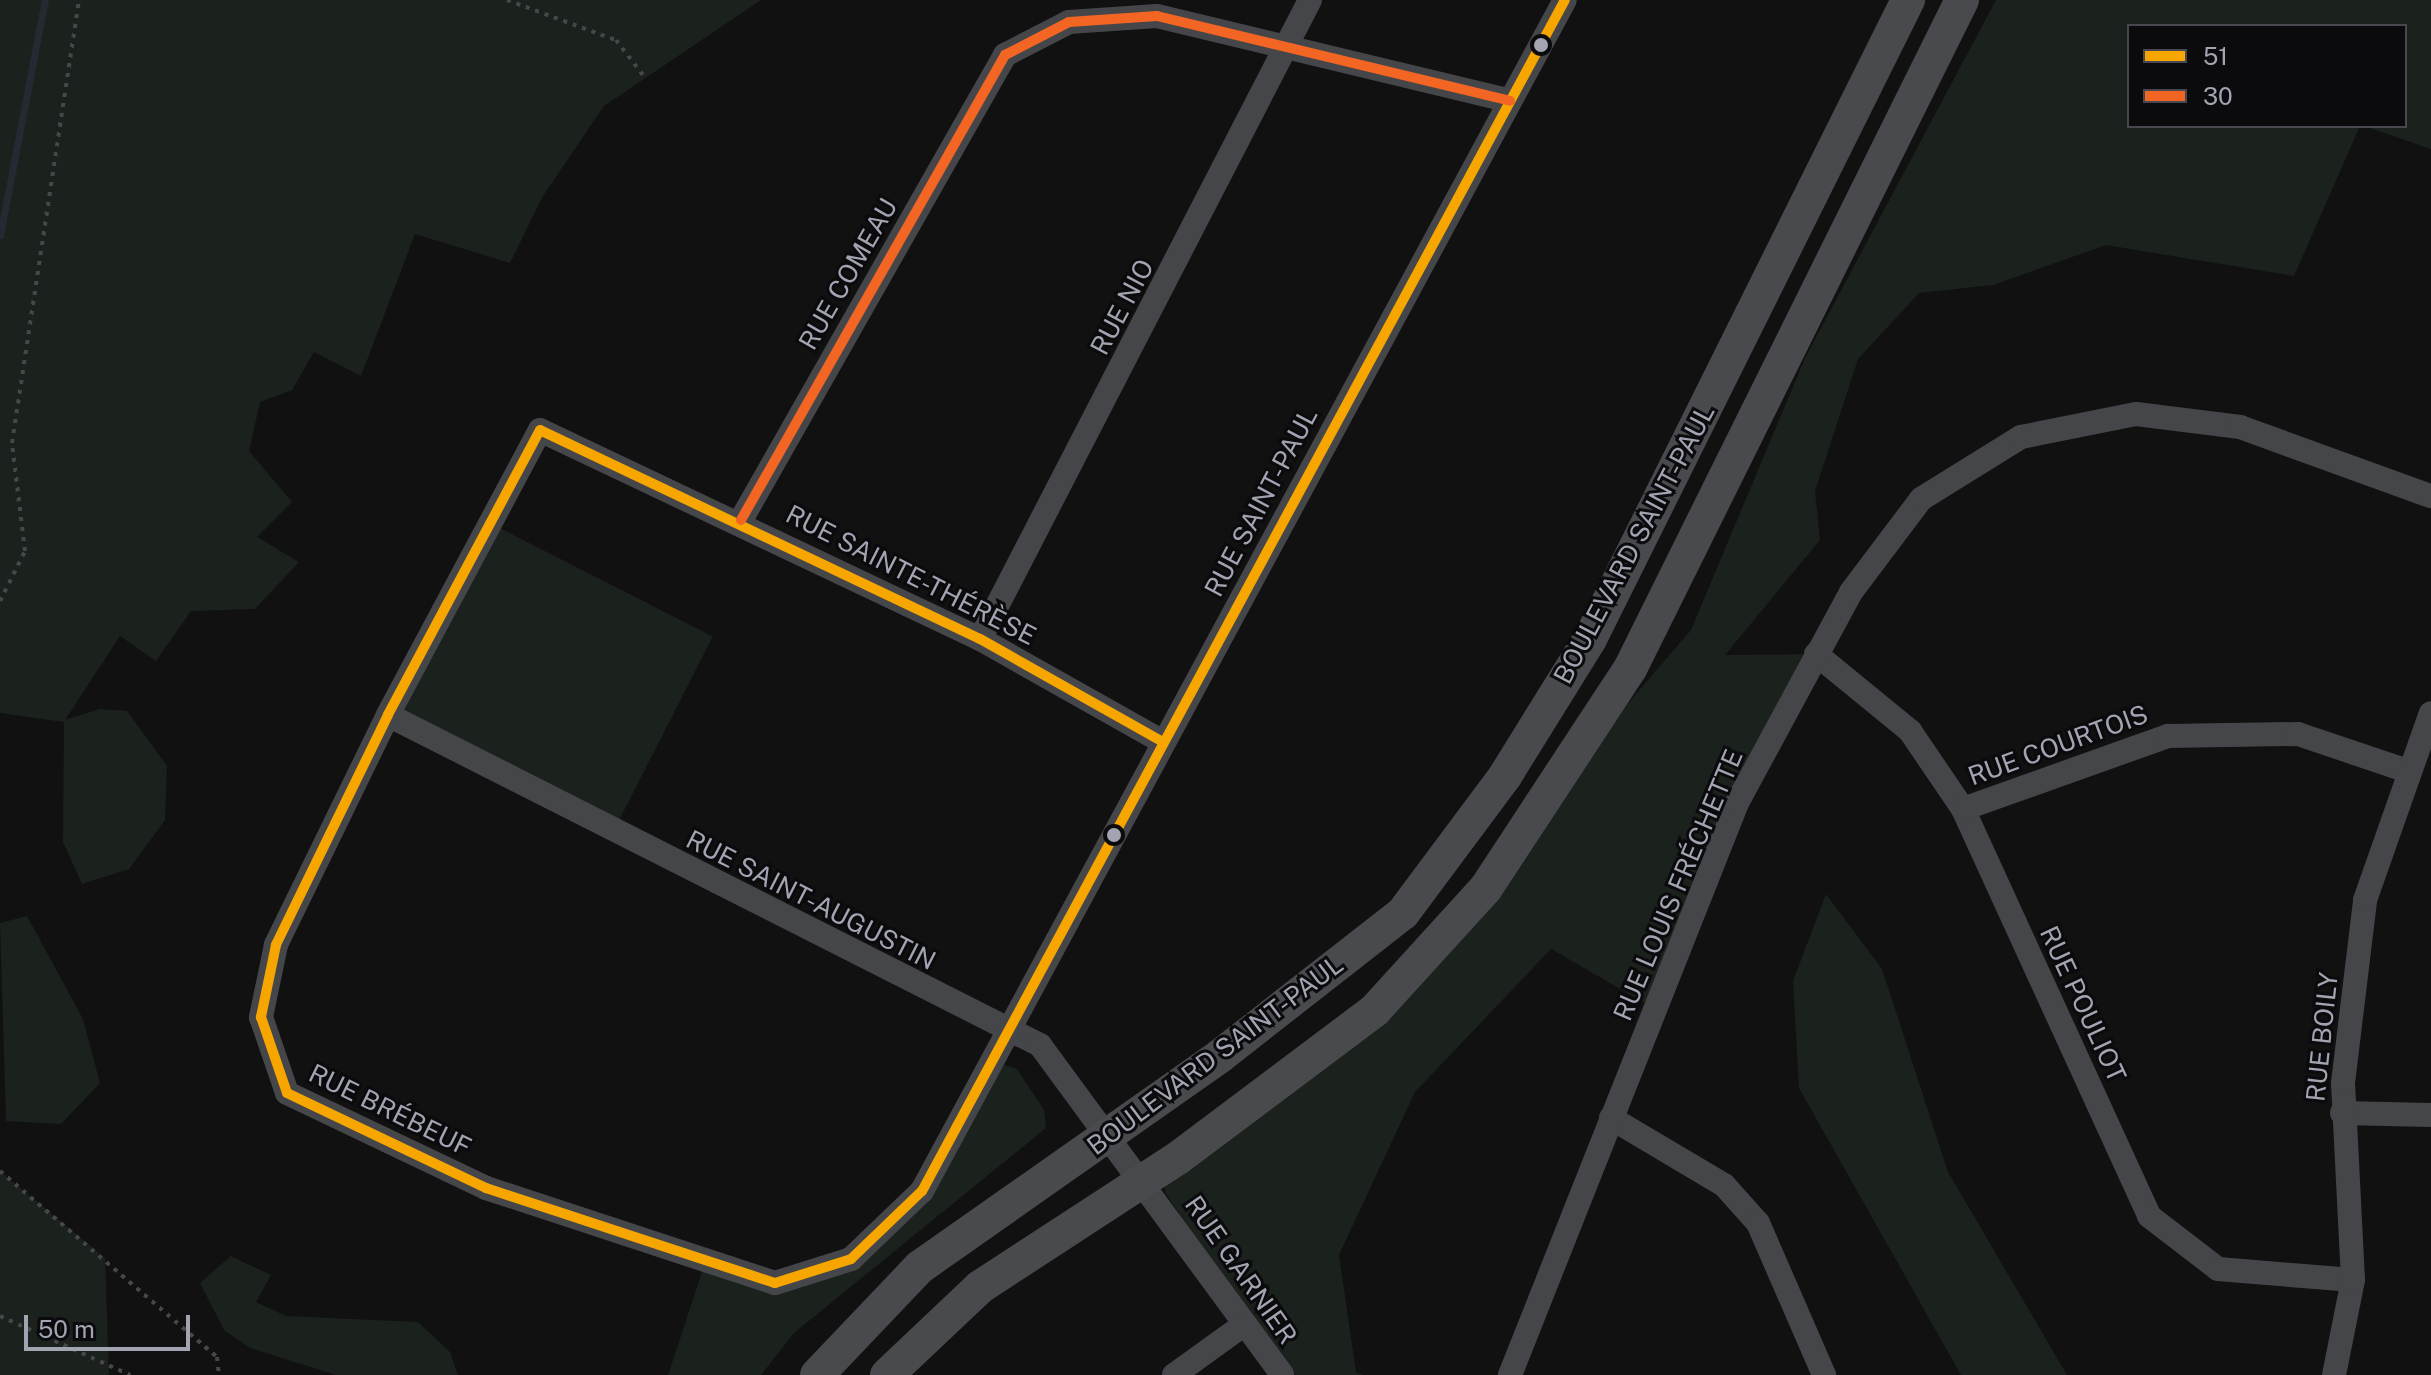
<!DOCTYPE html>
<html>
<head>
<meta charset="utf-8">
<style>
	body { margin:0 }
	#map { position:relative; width:2431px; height:1375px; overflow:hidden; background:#111; font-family:"Public Sans",sans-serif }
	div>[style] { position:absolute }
	.green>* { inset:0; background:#1b211c; transform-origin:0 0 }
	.stream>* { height:7px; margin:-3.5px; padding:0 3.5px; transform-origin:3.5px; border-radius:3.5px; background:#252a32 }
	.path>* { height:4px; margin-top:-2px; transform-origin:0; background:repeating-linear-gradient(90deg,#47474b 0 4px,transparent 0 10px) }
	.street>* { height:24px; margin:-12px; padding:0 12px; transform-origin:12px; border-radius:12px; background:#454649 }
	.secondary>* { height:34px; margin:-17px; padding:0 17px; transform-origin:17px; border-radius:17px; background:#494a4d }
	.bus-1>* { height:10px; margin:-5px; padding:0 5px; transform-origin:5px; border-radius:5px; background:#f7a600 }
	.bus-2>* { height:10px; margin:-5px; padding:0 5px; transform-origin:5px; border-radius:5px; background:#f26522 }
	.dots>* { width:22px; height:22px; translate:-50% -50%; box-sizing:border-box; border:4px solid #0b0b0d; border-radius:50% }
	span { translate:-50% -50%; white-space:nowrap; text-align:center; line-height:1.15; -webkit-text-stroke:6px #0b0b0d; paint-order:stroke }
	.street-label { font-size:26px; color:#a2a4b2 }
	.legend { position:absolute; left:2127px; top:24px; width:280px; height:104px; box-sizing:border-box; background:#0b0b0d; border:2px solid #47484f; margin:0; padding:10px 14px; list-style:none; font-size:24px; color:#a2a4b2 }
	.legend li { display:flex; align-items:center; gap:16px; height:40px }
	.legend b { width:40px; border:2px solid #47484f }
	.scale { position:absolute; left:24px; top:1315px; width:166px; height:36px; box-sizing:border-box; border:4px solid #a2a4b2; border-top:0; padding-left:10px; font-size:24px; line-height:28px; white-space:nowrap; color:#a2a4b2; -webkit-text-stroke:6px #0b0b0d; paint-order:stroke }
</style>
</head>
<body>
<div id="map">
	<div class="green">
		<i style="clip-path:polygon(0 0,761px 0,604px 106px,543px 196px,510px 263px,415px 234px,361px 376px,314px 352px,292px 390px,260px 402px,249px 451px,292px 502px,257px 537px,299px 562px,255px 609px,191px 611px,156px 661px,120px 636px,65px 720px,100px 709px,127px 711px,167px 766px,165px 820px,129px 869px,82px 884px,63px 842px,64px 722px,0 713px)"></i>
		<i style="clip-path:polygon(1996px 0,2431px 0,2431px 149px,2364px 126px,2405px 126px,2405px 26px,2129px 26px,2129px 126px,2360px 126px,2294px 276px,2106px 245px,1993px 285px,1919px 293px,1858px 359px,1815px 491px,1820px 540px,1725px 655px,1816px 654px,1655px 1009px,1551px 949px,1415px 1092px,1339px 1255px,1356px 1372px,1363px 1375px,1296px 1375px,1249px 1321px,1165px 1192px,1164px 1173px,1323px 1058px,1691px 630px,1805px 358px)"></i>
		<i style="left:490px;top:523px;width:250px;height:224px;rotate:27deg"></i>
		<i style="clip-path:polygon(1826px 894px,1882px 969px,1948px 1172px,2067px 1375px,1961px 1375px,1799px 1088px,1793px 981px)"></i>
		<i style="clip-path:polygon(27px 916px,83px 1019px,100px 1083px,61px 1124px,6px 1121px,0 923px)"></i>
		<i style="clip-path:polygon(999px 1063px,1017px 1069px,1044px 1110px,1046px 1128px,794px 1333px,761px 1375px,668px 1375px,706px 1260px,775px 1283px,851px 1259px,922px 1191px)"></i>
		<i style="clip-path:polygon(0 1171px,105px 1258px,109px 1375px,0 1375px)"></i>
		<i style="clip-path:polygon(231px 1256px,271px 1275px,256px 1302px,286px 1316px,418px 1322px,450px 1352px,458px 1375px,336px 1375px,250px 1348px,224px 1330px,200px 1283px)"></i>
	</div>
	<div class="stream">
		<i style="left:0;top:235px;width:239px;rotate:-79.2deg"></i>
	</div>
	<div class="path">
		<i style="left:507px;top:0;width:116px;rotate:20.2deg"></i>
		<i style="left:616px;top:40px;width:49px;rotate:52.4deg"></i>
		<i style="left:0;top:601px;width:56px;rotate:-63.4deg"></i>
		<i style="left:25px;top:551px;width:109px;rotate:-96.9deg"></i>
		<i style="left:12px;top:443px;width:448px;rotate:-81.4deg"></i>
		<i style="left:0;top:1171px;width:286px;rotate:40.6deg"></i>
		<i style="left:217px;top:1357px;width:18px;rotate:84deg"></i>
		<i style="left:0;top:1316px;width:143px;rotate:24.4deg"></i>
	</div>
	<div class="street">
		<i style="left:741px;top:520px;width:535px;rotate:-60.41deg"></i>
		<i style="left:1005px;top:55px;width:72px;rotate:-27.3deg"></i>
		<i style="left:1069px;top:22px;width:88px;rotate:-3.9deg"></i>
		<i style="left:1157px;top:16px;width:363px;rotate:13.5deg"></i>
		<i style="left:980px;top:639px;width:719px;rotate:-62.69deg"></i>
		<i style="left:1816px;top:654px;width:122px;rotate:39.3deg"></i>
		<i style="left:1910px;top:731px;width:94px;rotate:55.8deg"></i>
		<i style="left:1963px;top:809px;width:447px;rotate:65.4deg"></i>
		<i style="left:2149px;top:1216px;width:87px;rotate:37.5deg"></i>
		<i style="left:2218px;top:1269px;width:135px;rotate:4.7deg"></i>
		<i style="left:388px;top:715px;width:731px;rotate:26.85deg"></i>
		<i style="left:1040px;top:1045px;width:409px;rotate:53.7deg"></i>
		<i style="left:1163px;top:742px;width:210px;rotate:-150.6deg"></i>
		<i style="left:980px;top:639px;width:487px;rotate:-154.6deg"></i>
		<i style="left:540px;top:430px;width:323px;rotate:118.1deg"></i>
		<i style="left:388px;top:715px;width:256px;rotate:116deg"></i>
		<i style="left:276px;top:945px;width:74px;rotate:101.8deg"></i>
		<i style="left:261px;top:1017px;width:80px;rotate:71.1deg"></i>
		<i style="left:287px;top:1093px;width:221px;rotate:25.5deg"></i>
		<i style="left:486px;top:1188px;width:304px;rotate:18.2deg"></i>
		<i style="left:775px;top:1283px;width:80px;rotate:-17.5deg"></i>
		<i style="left:851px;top:1259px;width:98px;rotate:-43.8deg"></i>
		<i style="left:922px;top:1191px;width:1353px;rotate:-61.64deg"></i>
		<i style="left:1963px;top:809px;width:218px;rotate:-19.6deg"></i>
		<i style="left:2168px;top:736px;width:130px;rotate:-0.9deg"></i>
		<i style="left:2298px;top:734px;width:113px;rotate:18.6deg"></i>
		<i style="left:2342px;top:1113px;width:89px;rotate:1.3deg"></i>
		<i style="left:1611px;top:1118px;width:131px;rotate:30.7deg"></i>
		<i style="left:1724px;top:1185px;width:51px;rotate:48.2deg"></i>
		<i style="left:1758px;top:1223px;width:166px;rotate:66.5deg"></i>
		<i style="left:1174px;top:1375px;width:84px;rotate:-35.8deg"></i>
		<i style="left:1510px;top:1375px;width:615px;rotate:-68.35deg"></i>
		<i style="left:1737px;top:803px;width:240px;rotate:-61.6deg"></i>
		<i style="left:1851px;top:592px;width:116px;rotate:-53deg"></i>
		<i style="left:1921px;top:499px;width:118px;rotate:-31.8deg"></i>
		<i style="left:2021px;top:437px;width:117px;rotate:-11.3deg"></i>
		<i style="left:2136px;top:414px;width:105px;rotate:7.1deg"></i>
		<i style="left:2240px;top:427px;width:203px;rotate:19.9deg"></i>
		<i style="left:2334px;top:1375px;width:97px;rotate:-78.7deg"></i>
		<i style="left:2353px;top:1280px;width:197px;rotate:-92.9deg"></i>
		<i style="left:2343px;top:1083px;width:184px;rotate:-83.1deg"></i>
		<i style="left:2365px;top:900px;width:198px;rotate:-70.6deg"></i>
	</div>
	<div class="secondary">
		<i style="left:817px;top:1375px;width:149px;rotate:-46.4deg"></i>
		<i style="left:920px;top:1267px;width:367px;rotate:-35.1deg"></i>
		<i style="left:1220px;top:1056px;width:232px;rotate:-38deg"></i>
		<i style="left:1403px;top:913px;width:171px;rotate:-53.3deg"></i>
		<i style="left:1505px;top:776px;width:161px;rotate:-58.2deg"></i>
		<i style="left:1590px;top:639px;width:714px;rotate:-63.54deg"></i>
		<i style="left:887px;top:1375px;width:128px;rotate:-43.4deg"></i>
		<i style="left:980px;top:1287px;width:236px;rotate:-33.1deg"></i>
		<i style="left:1178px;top:1158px;width:246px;rotate:-36.9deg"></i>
		<i style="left:1375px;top:1010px;width:165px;rotate:-47.7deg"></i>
		<i style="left:1486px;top:888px;width:262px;rotate:-56.7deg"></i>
		<i style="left:1630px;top:669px;width:747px;rotate:-63.61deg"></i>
	</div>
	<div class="bus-1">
		<i style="left:1163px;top:742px;width:210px;rotate:-150.6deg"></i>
		<i style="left:980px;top:639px;width:487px;rotate:-154.6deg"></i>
		<i style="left:540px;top:430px;width:323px;rotate:118.1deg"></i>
		<i style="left:388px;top:715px;width:256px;rotate:116deg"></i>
		<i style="left:276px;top:945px;width:74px;rotate:101.8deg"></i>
		<i style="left:261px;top:1017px;width:80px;rotate:71.1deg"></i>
		<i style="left:287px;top:1093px;width:221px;rotate:25.5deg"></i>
		<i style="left:486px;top:1188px;width:304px;rotate:18.2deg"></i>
		<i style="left:775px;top:1283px;width:80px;rotate:-17.5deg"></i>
		<i style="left:851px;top:1259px;width:98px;rotate:-43.8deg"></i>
		<i style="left:922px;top:1191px;width:1353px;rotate:-61.64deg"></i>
	</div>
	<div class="bus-2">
		<i style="left:741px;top:520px;width:535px;rotate:-60.41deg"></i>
		<i style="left:1005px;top:55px;width:72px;rotate:-27.3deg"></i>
		<i style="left:1069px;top:22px;width:88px;rotate:-3.9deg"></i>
		<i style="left:1157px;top:16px;width:363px;rotate:13.5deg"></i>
	</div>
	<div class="dots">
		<i style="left:1541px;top:45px;background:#a2a4b2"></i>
		<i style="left:1114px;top:835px;background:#a2a4b2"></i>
	</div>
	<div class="street-label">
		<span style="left:848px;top:274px;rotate:-60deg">RUE COMEAU</span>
		<span style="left:1122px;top:307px;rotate:-62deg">RUE NIO</span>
		<span style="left:1261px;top:502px;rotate:-62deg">RUE SAINT-PAUL</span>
		<span style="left:1634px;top:544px;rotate:-62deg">BOULEVARD SAINT-PAUL</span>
		<span style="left:911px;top:575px;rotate:27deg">RUE SAINTE-THÉRÈSE</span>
		<span style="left:2058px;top:745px;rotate:-20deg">RUE COURTOIS</span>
		<span style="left:1678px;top:885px;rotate:-67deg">RUE LOUIS FRÉCHETTE</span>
		<span style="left:811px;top:900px;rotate:27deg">RUE SAINT-AUGUSTIN</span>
		<span style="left:2083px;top:1004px;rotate:65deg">RUE POULIOT</span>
		<span style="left:2322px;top:1037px;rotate:-84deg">RUE BOILY</span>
		<span style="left:1215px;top:1055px;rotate:-37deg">BOULEVARD SAINT-PAUL</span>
		<span style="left:390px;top:1110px;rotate:26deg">RUE BRÉBEUF</span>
		<span style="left:1241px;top:1270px;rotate:55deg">RUE GARNIER</span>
	</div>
	<ul class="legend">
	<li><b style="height:10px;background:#f7a600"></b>51</li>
	<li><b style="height:10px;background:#f26522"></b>30</li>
	</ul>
	<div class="scale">50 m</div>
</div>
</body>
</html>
